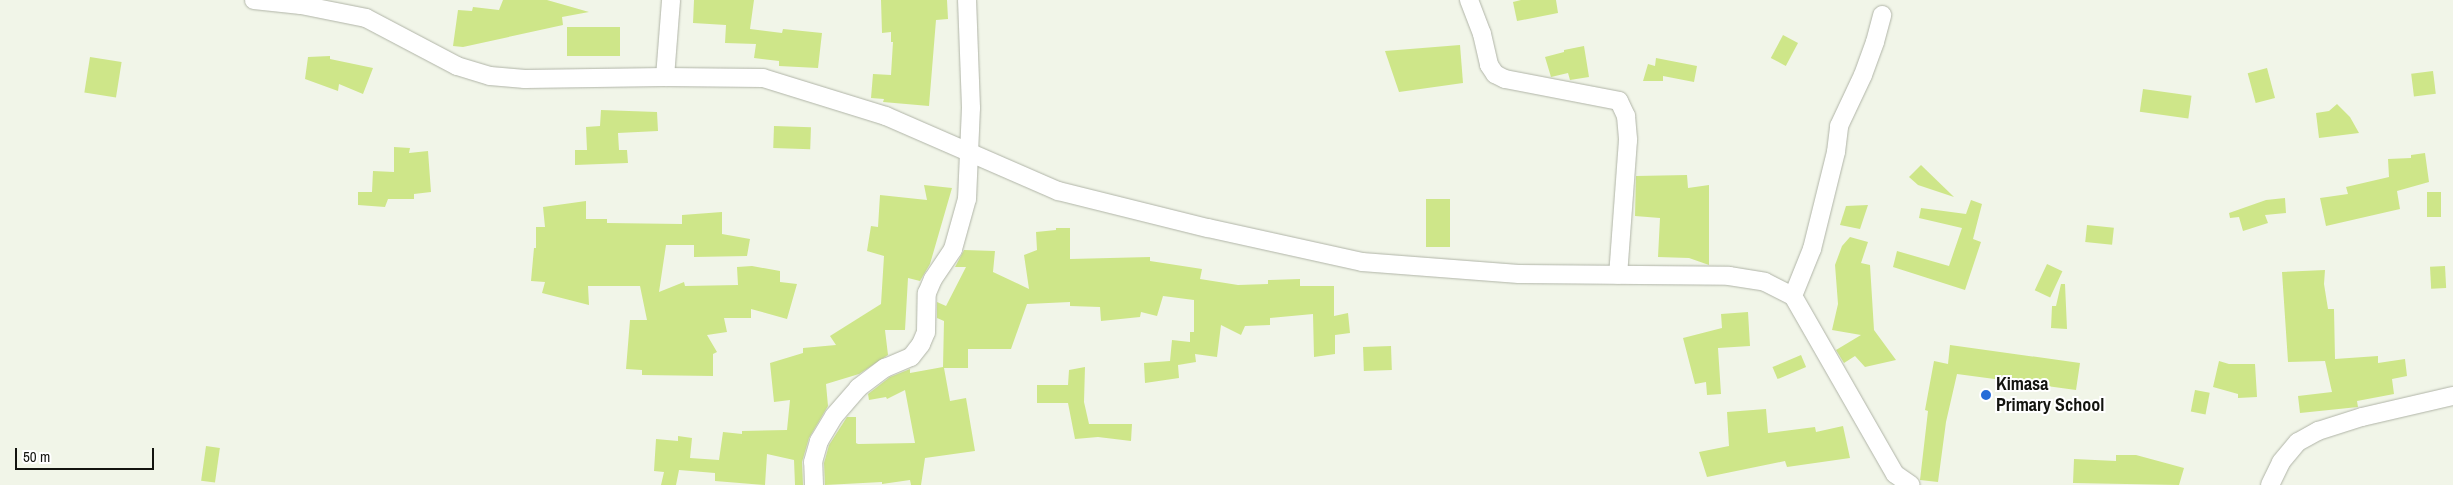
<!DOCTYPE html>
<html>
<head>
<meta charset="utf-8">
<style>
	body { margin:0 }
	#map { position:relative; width:2453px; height:485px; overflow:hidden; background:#f1f5e8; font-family:"Archivo Narrow",sans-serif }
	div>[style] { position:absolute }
	.building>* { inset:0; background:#cee689; transform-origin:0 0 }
	.roads { filter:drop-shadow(0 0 1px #b0b4a7) drop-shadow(0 0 1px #b0b4a7) }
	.minor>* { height:18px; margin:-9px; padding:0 9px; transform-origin:9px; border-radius:9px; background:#fff }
	.dots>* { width:14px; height:14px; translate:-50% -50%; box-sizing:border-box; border:2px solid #fff; border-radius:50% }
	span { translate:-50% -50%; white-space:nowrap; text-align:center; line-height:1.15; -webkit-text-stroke:4px #fff; paint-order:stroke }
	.poi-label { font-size:18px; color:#13140f; font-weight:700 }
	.left { translate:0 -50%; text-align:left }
	.scale { position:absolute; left:15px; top:448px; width:139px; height:22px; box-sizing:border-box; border:2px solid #13140f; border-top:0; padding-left:6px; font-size:15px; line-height:18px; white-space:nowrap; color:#13140f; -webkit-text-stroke:4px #fff; paint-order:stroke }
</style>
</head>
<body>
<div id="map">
	<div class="building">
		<i style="clip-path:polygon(503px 0,547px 0,589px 12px,562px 17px,563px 25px,463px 47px,453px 46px,458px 10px,472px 11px,473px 7px,499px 10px)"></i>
		<i style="clip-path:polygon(694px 0,754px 0,750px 29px,782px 33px,783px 29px,822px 33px,818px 68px,779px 66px,779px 61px,754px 58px,756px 44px,725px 43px,726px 25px,693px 23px)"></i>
		<i style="clip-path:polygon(881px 0,947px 0,948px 19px,936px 20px,929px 106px,883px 102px,884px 99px,871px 98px,873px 74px,891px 75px,893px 42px,891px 42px,891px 32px,882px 33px)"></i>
		<i style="clip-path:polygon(1521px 0,1556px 0,1558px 13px,1517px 21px,1513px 2px)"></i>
		<i style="left:567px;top:27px;width:53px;height:29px"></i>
		<i style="left:1783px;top:35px;width:17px;height:26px;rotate:28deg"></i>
		<i style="clip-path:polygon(1460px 45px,1463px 83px,1399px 92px,1385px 51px)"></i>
		<i style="clip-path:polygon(1584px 46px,1589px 77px,1570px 80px,1568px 73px,1551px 77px,1545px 57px,1564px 52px,1564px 50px)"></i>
		<i style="clip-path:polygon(330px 56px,330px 59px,373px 68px,363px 94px,339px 84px,338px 91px,305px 79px,308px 57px)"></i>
		<i style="left:90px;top:57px;width:32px;height:36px;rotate:9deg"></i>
		<i style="clip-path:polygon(1656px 58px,1697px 66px,1694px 82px,1663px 76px,1663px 81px,1643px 81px,1648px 64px,1655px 66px)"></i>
		<i style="left:2267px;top:68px;width:31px;height:20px;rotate:75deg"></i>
		<i style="left:2433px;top:71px;width:23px;height:22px;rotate:83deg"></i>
		<i style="left:2143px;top:89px;width:49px;height:23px;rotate:8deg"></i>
		<i style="clip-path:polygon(2337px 104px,2350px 117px,2359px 133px,2319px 138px,2316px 113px,2329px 111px)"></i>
		<i style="clip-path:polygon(601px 110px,657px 112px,658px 131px,618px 133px,619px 150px,627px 150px,628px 163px,575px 165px,575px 150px,587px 150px,586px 127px,600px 126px)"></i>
		<i style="left:774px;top:126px;width:37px;height:22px;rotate:2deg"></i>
		<i style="clip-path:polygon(394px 147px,410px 148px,409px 153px,428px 151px,431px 192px,414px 194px,414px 199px,388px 199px,385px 207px,358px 205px,358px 192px,372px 192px,373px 171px,394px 172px)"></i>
		<i style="clip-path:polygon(2425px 153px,2429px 182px,2397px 191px,2400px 209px,2326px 226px,2320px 198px,2348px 194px,2346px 187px,2389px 177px,2388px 159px,2411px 158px,2411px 155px)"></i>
		<i style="clip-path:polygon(1921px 165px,1954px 197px,1918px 185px,1909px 177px)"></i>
		<i style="clip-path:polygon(1687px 175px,1688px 188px,1709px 185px,1709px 265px,1689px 258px,1658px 257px,1660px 218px,1635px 216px,1636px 176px)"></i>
		<i style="clip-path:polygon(924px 185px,952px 188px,930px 264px,920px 281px,908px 278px,905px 330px,885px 330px,888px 355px,859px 374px,826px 384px,828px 406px,809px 438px,802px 462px,803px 485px,795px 485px,794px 460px,767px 454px,765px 485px,715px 481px,715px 473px,679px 470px,676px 485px,661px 485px,664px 472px,654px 471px,656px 439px,678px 441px,678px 436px,692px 438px,690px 458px,719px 460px,723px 432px,742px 434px,742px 431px,787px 430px,790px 400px,774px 402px,770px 363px,803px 353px,803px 348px,836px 345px,830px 336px,881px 304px,884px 256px,867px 251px,871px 226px,878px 227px,880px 195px,927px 200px)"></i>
		<i style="left:2427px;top:192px;width:14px;height:25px"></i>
		<i style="clip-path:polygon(2285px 198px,2286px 213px,2265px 215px,2268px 223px,2243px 231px,2239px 217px,2230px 218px,2229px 213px,2266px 200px)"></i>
		<i style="left:1426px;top:199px;width:24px;height:48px"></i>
		<i style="clip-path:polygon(1971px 200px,1982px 204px,1973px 239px,1981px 242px,1965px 290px,1893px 267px,1897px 251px,1949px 266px,1962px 228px,1919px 218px,1921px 208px,1966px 214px)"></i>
		<i style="clip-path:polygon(586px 201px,586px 219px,607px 219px,607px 223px,682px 224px,682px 215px,722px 212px,722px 234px,750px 239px,747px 256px,694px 257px,694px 245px,666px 245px,659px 292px,684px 282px,685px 286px,738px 285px,737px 267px,752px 266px,780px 271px,780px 282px,797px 284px,787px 319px,751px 309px,751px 318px,724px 318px,727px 332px,707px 335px,717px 352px,713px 354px,713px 376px,642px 375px,642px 370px,626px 369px,630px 320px,647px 320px,640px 286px,588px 286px,589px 305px,542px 293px,545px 282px,531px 281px,534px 248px,536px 248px,536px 227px,545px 227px,543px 207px)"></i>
		<i style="clip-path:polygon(1868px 205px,1860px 229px,1840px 225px,1846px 206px)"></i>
		<i style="left:2087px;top:225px;width:27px;height:17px;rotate:6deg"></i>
		<i style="clip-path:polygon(1056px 228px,1070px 228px,1070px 259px,1150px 257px,1150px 261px,1202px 269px,1200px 279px,1238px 285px,1268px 284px,1268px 280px,1300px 279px,1300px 286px,1334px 286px,1334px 316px,1348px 313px,1350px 333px,1335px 335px,1335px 354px,1314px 357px,1313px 314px,1270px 318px,1270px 325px,1245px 326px,1241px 335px,1221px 325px,1217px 357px,1195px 354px,1196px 362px,1178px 365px,1179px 378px,1145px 383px,1144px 363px,1170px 361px,1172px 340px,1190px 342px,1190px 332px,1194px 332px,1194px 300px,1163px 296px,1157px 316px,1141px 312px,1140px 317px,1101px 321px,1100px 307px,1070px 306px,1070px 302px,1027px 304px,1011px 349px,968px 349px,968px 368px,944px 368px,950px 401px,966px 398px,975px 451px,925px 458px,921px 485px,911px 485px,910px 480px,882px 484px,882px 482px,825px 485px,824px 463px,829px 445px,847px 417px,856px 417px,856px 443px,858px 444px,915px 443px,905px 390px,887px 399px,886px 397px,869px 400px,868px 394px,890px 377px,910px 369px,910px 373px,943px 367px,944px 321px,937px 318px,937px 302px,946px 306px,966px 267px,955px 267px,964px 250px,995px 251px,993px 272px,1029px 289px,1024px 255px,1037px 250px,1036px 232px,1056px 230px)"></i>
		<i style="clip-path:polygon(1850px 237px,1868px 242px,1861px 263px,1870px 265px,1874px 330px,1896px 360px,1865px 367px,1855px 356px,1844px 363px,1836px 350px,1861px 335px,1832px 330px,1838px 304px,1835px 265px,1842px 246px)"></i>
		<i style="left:2047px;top:264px;width:17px;height:29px;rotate:25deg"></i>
		<i style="left:2445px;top:266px;width:22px;height:15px;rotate:87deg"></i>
		<i style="clip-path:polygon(2325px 270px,2324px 284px,2328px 309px,2334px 309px,2335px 359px,2378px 356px,2378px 363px,2405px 359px,2407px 376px,2392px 379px,2394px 394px,2357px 401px,2358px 407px,2300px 413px,2298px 396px,2332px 392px,2325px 361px,2288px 362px,2282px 272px)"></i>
		<i style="clip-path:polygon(2061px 284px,2065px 284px,2067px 329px,2051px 328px,2052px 306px,2056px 306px)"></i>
		<i style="clip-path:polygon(1748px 312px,1750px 346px,1718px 348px,1721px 394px,1707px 395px,1706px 382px,1695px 384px,1683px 338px,1722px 328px,1721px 314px)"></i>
		<i style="clip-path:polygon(1950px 345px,2080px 363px,2076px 390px,1957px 374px,1946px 422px,1938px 482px,1920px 480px,1928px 411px,1925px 410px,1934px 361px,1948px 364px)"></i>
		<i style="left:1391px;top:346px;width:24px;height:28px;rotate:88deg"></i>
		<i style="left:1801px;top:355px;width:13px;height:31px;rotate:67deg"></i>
		<i style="clip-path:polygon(2219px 361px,2229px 364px,2255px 364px,2257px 397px,2238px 398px,2238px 394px,2213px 387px)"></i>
		<i style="clip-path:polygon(1085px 367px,1084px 402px,1089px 424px,1132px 424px,1131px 441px,1098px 437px,1075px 439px,1068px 403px,1037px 403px,1037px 385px,1068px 385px,1069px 370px)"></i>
		<i style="left:2195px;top:390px;width:15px;height:22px;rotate:11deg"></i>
		<i style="clip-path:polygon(1766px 409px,1768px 433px,1815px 427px,1816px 432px,1843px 426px,1850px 458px,1787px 467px,1785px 461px,1707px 477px,1699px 452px,1729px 446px,1727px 412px)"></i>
		<i style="left:206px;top:446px;width:14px;height:35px;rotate:8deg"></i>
		<i style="clip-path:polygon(2116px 455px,2136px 455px,2184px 468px,2179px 485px,2073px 483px,2074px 459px,2116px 461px)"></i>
	</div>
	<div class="roads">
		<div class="minor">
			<i style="left:254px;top:0;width:47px;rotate:6.1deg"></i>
			<i style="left:301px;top:5px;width:66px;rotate:11.3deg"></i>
			<i style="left:366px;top:18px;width:103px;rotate:27.8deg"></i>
			<i style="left:457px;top:66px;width:34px;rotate:17deg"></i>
			<i style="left:490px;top:76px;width:35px;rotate:5deg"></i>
			<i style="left:525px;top:79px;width:140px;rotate:-0.8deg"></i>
			<i style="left:665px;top:77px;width:98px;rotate:0.6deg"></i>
			<i style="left:763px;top:78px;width:129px;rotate:17.2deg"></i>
			<i style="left:886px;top:116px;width:188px;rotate:23.6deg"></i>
			<i style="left:1058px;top:191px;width:154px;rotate:13.9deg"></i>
			<i style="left:1208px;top:228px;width:158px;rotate:12.4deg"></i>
			<i style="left:1362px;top:262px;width:157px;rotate:4.4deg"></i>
			<i style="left:1519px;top:274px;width:210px;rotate:0.5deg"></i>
			<i style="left:1729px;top:276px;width:36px;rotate:9deg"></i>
			<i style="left:1765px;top:282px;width:31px;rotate:27deg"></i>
			<i style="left:1793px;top:296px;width:205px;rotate:60.2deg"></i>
			<i style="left:1895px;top:474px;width:19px;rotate:35deg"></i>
			<i style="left:1469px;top:0;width:36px;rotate:69deg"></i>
			<i style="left:1482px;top:34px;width:32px;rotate:77deg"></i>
			<i style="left:1489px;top:65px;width:11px;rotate:56deg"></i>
			<i style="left:1495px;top:74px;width:11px;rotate:27deg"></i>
			<i style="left:1505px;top:79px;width:116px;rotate:10.9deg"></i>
			<i style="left:1619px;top:101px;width:17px;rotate:65deg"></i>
			<i style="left:1626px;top:116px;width:24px;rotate:85deg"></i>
			<i style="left:1628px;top:140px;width:135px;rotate:94.2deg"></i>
			<i style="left:665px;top:77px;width:77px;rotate:-85.5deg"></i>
			<i style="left:1793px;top:296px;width:51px;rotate:-68deg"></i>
			<i style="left:1812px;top:249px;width:100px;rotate:-76.1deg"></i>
			<i style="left:1836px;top:152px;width:26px;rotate:-83deg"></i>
			<i style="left:1839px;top:126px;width:56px;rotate:-64.8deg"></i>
			<i style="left:1863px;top:75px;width:35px;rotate:-70deg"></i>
			<i style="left:1875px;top:42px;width:28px;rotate:-75deg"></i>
			<i style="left:814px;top:485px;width:23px;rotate:-92deg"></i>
			<i style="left:813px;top:462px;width:22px;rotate:-74deg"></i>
			<i style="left:819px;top:441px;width:29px;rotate:-59deg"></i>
			<i style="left:834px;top:416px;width:37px;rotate:-49deg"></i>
			<i style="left:858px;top:388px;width:34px;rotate:-37deg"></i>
			<i style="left:885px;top:368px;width:28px;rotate:-23deg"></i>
			<i style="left:911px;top:357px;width:16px;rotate:-52deg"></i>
			<i style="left:921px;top:344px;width:13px;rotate:-67deg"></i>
			<i style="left:926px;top:332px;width:39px;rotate:-89deg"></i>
			<i style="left:927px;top:293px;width:15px;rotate:-67deg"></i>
			<i style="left:933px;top:279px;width:36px;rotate:-56deg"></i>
			<i style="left:953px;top:249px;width:52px;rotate:-74.4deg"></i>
			<i style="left:967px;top:199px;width:91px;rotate:-87.5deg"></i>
			<i style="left:971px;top:108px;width:108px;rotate:-92.1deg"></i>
			<i style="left:2270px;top:485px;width:25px;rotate:-64deg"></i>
			<i style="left:2281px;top:462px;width:26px;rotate:-50deg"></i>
			<i style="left:2298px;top:442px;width:23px;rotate:-29deg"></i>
			<i style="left:2318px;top:431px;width:46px;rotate:-17.7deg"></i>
			<i style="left:2362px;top:417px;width:93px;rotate:-13deg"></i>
		</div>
	</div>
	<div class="dots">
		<i style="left:1986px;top:395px;background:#266cd8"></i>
	</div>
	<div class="poi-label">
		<span class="left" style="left:1996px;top:395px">Kimasa<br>Primary School</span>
	</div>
	<div class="scale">50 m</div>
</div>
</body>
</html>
